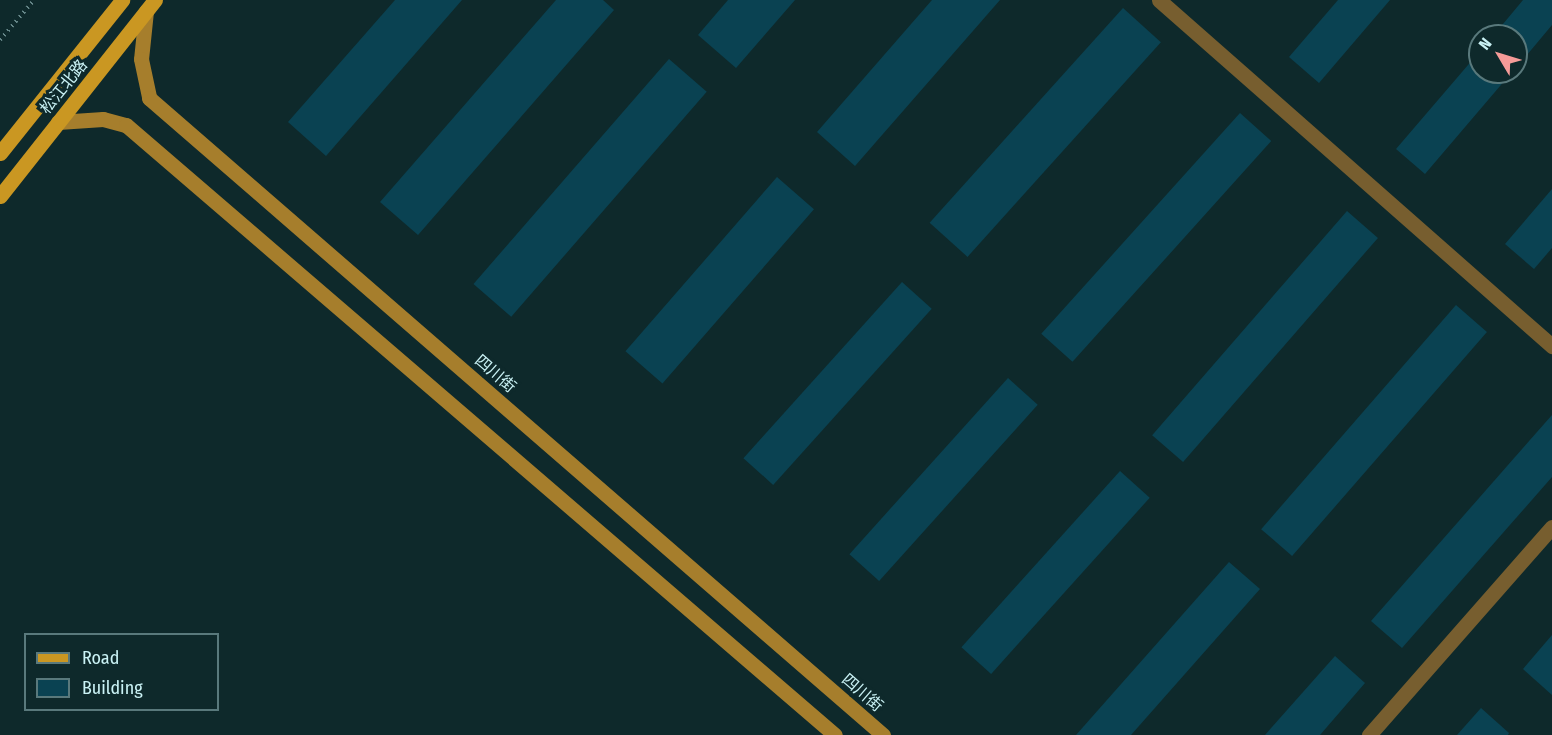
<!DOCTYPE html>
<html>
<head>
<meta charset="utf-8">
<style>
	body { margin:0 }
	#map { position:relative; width:1552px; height:735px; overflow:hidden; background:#0e292b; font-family:"Fira Sans Condensed","Noto Sans SC",sans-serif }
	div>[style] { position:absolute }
	.building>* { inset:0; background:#0a4252; transform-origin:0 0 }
	.path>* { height:4px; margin-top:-2px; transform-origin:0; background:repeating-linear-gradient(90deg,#658688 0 1.5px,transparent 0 6px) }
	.street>* { height:15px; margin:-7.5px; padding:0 7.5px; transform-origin:7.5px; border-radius:7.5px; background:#775e2f }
	.secondary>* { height:15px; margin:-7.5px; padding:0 7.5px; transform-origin:7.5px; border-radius:7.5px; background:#a67e2c }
	.primary>* { height:15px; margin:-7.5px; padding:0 7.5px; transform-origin:7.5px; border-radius:7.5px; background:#ca9722 }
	span { translate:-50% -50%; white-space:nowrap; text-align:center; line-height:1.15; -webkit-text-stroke:6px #0e292b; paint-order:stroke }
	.street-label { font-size:16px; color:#caf2f5 }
	.legend { position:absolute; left:24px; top:633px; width:195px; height:78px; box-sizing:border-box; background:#0e292b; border:2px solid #59797c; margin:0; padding:8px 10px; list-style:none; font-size:18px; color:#caf2f5 }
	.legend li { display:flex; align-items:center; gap:12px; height:30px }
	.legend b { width:30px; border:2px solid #59797c }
	.north { position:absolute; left:1468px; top:24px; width:60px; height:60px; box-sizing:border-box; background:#0e292b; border:2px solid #59797c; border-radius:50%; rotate:308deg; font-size:16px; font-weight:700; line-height:24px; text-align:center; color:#caf2f5 }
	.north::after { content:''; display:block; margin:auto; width:21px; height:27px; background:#f59b98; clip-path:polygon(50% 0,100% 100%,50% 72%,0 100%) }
</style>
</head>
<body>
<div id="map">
	<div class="building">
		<i style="clip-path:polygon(395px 0,462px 0,326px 156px,288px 122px)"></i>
		<i style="clip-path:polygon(556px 0,603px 0,614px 10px,418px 235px,380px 202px)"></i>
		<i style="clip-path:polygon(728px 0,795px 0,736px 68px,698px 35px)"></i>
		<i style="clip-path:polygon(932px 0,1000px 0,855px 166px,817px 132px)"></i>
		<i style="clip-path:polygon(1338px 0,1390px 0,1319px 83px,1289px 57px)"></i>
		<i style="clip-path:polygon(1523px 0,1552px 0,1552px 25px,1516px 68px,1516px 36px,1493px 36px)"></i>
		<i style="left:1123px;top:8px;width:51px;height:289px;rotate:42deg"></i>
		<i style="clip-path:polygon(1480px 51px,1480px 72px,1512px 72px,1425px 174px,1396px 149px)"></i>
		<i style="left:669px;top:59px;width:50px;height:298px;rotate:41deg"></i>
		<i style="left:1240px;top:113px;width:42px;height:297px;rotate:42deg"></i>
		<i style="left:777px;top:177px;width:49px;height:231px;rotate:41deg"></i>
		<i style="clip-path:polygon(1552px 189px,1552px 248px,1534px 269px,1505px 244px)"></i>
		<i style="left:1347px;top:211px;width:41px;height:297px;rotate:41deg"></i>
		<i style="left:902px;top:282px;width:40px;height:237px;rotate:42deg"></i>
		<i style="left:1456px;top:305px;width:41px;height:297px;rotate:41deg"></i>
		<i style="left:1008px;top:378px;width:40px;height:237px;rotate:42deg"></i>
		<i style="clip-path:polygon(1552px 415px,1552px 477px,1402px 648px,1371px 621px)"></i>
		<i style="left:1120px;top:471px;width:40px;height:237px;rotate:42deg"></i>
		<i style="clip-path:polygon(1229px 562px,1260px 589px,1131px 735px,1076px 735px)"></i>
		<i style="clip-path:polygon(1552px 635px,1552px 695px,1523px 669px)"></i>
		<i style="clip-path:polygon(1335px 656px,1365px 683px,1320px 735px,1265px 735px)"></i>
		<i style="clip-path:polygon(1481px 708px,1509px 733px,1508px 735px,1457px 735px)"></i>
	</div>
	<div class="path">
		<i style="left:0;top:40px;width:52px;rotate:-49.6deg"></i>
	</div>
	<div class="street">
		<i style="left:1159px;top:0;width:524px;rotate:41.36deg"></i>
		<i style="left:1369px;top:735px;width:277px;rotate:-48.7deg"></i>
	</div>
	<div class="secondary">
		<i style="left:146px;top:11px;width:48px;rotate:95.9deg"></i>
		<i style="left:141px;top:59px;width:40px;rotate:78deg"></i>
		<i style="left:149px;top:98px;width:972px;rotate:40.95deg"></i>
		<i style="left:58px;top:122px;width:45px;rotate:-3.8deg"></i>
		<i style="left:103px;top:119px;width:24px;rotate:15deg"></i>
		<i style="left:126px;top:125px;width:935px;rotate:40.71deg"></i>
	</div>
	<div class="primary">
		<i style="left:0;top:153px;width:196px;rotate:-51.4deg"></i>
		<i style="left:0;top:196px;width:250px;rotate:-51.7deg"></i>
	</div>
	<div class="street-label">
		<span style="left:64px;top:87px;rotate:-51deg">松江北路</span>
		<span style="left:495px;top:374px;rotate:41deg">四川街</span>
		<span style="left:862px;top:693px;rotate:41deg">四川街</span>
	</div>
	<ul class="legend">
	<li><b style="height:8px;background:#ca9722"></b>Road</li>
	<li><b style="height:16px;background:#0a4252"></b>Building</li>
	</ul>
	<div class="north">N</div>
</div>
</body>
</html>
